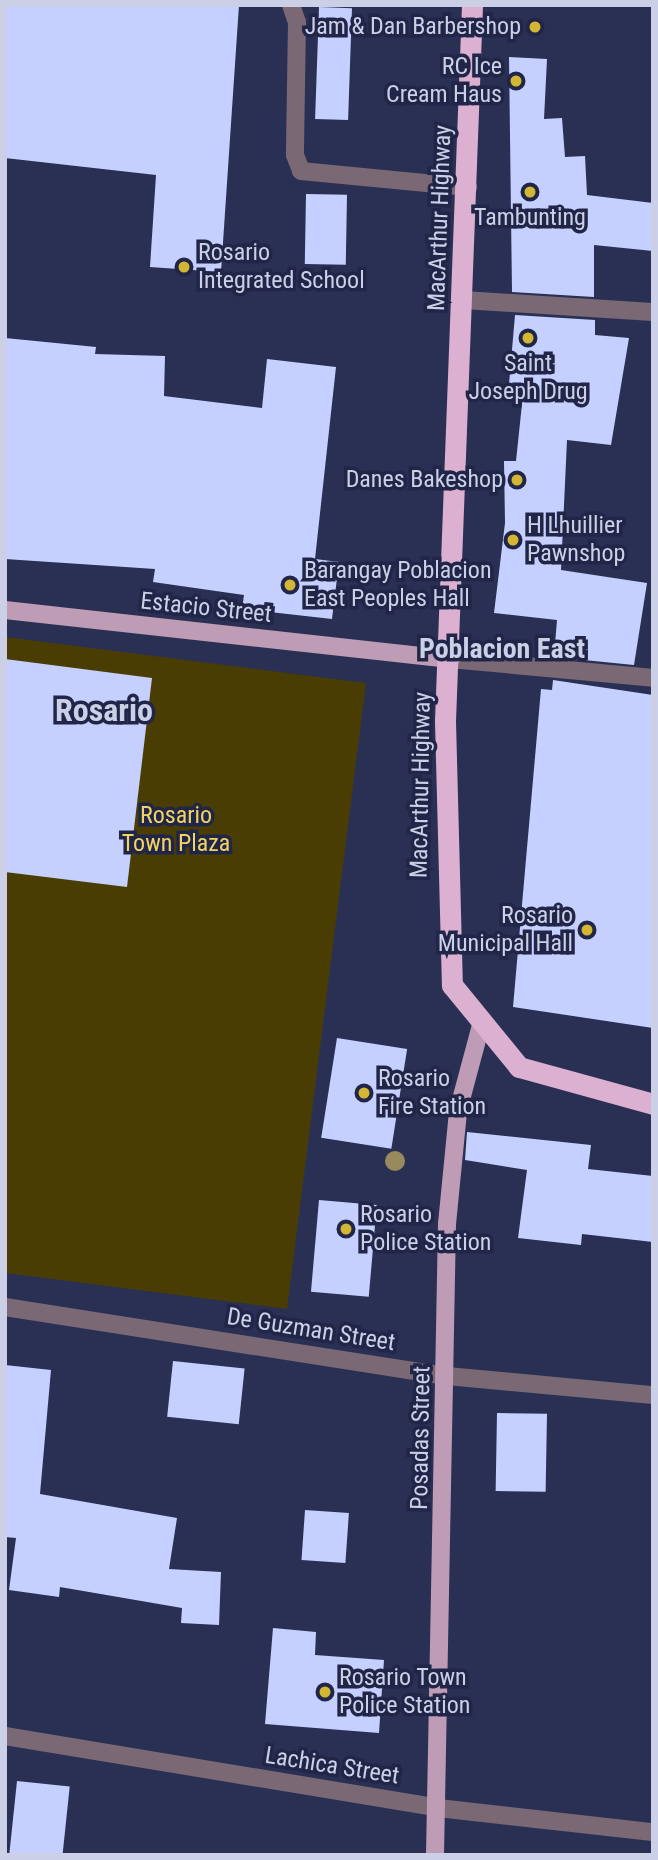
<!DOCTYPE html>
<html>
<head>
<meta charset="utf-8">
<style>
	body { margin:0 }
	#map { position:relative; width:658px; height:1860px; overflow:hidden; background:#2a3054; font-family:"Roboto Condensed",sans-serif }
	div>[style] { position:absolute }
	.green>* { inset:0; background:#493d04 }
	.building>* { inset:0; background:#c6d0fe; transform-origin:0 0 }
	.minor>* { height:18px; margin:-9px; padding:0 9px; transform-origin:9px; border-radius:9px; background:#7a6875 }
	.major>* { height:18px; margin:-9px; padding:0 9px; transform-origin:9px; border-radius:9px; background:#bf9cb6 }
	.highway>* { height:21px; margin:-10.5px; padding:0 10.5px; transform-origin:10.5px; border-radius:10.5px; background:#dbb0d0 }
	.trees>* { width:20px; height:20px; margin:-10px; border-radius:50%; background:#978a5c }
	.dots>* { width:19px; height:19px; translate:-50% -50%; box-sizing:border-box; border:4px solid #212649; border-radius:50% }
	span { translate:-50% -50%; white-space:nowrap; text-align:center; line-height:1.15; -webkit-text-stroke:7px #212649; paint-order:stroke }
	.poi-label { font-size:24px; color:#cbd0e7 }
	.right { translate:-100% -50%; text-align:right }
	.left { translate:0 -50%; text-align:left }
	.street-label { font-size:24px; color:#cbd0e7 }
	.park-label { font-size:24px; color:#f1d462 }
	.quarter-label { font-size:28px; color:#cbd0e7; font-weight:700 }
	.district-label { font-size:32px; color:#cbd0e7; font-weight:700 }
	.frame { position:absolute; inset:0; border:7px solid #cbd0e7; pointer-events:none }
</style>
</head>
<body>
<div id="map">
	<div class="green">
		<i style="clip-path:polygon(5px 637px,366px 683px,287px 1309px,5px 1273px)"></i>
	</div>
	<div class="building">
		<i style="clip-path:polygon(5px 5px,239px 5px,221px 272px,150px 267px,156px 175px,5px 158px)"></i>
		<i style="left:319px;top:7px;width:33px;height:112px;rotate:2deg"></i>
		<i style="clip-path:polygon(509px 57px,547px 59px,544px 119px,562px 118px,565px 157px,585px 156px,587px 195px,653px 203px,653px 251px,594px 245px,594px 297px,512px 292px)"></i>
		<i style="left:306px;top:194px;width:41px;height:70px;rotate:1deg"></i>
		<i style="clip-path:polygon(515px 315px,595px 320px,595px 335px,629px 338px,611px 445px,567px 440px,561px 570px,647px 583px,634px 665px,554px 657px,557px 620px,494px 613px,505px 523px,504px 461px,516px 461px,524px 385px,509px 384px)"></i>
		<i style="clip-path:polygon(5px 338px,96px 347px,95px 354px,165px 356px,164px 396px,262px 408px,267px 359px,336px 367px,315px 559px,339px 562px,332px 619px,242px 609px,244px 595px,153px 582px,155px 569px,5px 559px)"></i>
		<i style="clip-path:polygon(5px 659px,152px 678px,127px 887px,5px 872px)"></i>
		<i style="clip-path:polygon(553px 680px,653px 695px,653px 1028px,513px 1007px,541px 689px,552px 690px)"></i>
		<i style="left:337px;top:1038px;width:71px;height:101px;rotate:9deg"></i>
		<i style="clip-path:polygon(467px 1132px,591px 1145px,588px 1169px,653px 1176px,653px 1242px,582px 1234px,581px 1245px,518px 1238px,527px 1170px,465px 1160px)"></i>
		<i style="left:319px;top:1200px;width:58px;height:92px;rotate:5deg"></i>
		<i style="left:173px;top:1361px;width:72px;height:56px;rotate:6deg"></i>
		<i style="clip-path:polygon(5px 1365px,51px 1370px,40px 1494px,177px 1518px,169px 1569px,221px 1572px,219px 1625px,181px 1623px,182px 1608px,60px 1587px,59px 1597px,9px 1590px,16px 1538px,5px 1537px)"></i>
		<i style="left:497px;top:1413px;width:50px;height:78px;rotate:1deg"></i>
		<i style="left:305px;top:1510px;width:44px;height:50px;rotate:4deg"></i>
		<i style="clip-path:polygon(273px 1628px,316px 1632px,315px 1655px,384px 1660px,379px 1733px,265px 1724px)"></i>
		<i style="left:17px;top:1781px;width:53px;height:75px;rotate:6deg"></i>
	</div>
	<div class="minor">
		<i style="left:291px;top:5px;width:18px;rotate:71deg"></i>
		<i style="left:297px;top:22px;width:133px;rotate:90.9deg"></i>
		<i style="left:295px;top:155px;width:17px;rotate:69deg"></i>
		<i style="left:301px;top:171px;width:168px;rotate:5.5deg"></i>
		<i style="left:463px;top:300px;width:190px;rotate:3.6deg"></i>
		<i style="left:450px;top:659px;width:204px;rotate:5.3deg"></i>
		<i style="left:5px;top:1307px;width:447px;rotate:8.9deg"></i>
		<i style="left:447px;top:1376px;width:207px;rotate:5.3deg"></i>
		<i style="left:5px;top:1736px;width:439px;rotate:9.4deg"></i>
		<i style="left:438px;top:1808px;width:216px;rotate:6.4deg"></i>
	</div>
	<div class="major">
		<i style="left:5px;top:610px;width:448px;rotate:6.3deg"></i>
		<i style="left:435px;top:1855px;width:631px;rotate:-88.91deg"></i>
		<i style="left:447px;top:1224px;width:114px;rotate:-84.4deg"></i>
		<i style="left:458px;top:1111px;width:89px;rotate:-75deg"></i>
	</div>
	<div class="highway">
		<i style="left:472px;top:5px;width:717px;rotate:92.16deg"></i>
		<i style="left:445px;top:721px;width:264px;rotate:88.5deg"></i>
		<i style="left:452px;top:985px;width:106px;rotate:50.7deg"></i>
		<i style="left:519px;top:1067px;width:139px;rotate:15.4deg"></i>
	</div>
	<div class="trees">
		<i style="left:395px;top:1161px"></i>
	</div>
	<div class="dots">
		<i style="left:535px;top:27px;background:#d4b635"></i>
		<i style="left:516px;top:81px;background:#d4b635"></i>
		<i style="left:530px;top:192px;background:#d4b635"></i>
		<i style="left:184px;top:267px;background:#d4b635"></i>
		<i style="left:528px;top:338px;background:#d4b635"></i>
		<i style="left:517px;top:480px;background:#d4b635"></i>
		<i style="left:513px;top:540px;background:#d4b635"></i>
		<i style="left:290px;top:585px;background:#d4b635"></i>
		<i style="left:587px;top:930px;background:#d4b635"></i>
		<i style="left:364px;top:1093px;background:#d4b635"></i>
		<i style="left:346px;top:1229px;background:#d4b635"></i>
		<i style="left:325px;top:1692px;background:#d4b635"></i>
	</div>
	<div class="poi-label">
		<span class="right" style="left:521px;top:27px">Jam &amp; Dan Barbershop</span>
		<span class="right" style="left:502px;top:81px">RC Ice<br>Cream Haus</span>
		<span style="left:530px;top:218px">Tambunting</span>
		<span class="left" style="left:198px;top:267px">Rosario<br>Integrated School</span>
		<span style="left:528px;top:378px">Saint<br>Joseph Drug</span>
		<span class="right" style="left:503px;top:480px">Danes Bakeshop</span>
		<span class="left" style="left:527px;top:540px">H Lhuillier<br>Pawnshop</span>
		<span class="left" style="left:304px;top:585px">Barangay Poblacion<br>East Peoples Hall</span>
		<span class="right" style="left:573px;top:930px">Rosario<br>Municipal Hall</span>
		<span class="left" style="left:378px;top:1093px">Rosario<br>Fire Station</span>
		<span class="left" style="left:360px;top:1229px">Rosario<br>Police Station</span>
		<span class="left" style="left:339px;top:1692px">Rosario Town<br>Police Station</span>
	</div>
	<div class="street-label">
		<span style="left:440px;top:218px;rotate:-88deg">MacArthur Highway</span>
		<span style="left:206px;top:608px;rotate:6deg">Estacio Street</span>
		<span style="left:421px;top:785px;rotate:-89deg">MacArthur Highway</span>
		<span style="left:311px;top:1330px;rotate:9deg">De Guzman Street</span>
		<span style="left:421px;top:1438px;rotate:-89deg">Posadas Street</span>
		<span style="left:332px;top:1766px;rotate:9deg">Lachica Street</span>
	</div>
	<div class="park-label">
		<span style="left:176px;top:830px">Rosario<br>Town Plaza</span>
	</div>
	<div class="quarter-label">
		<span style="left:502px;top:649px">Poblacion East</span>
	</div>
	<div class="district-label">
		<span style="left:104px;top:710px">Rosario</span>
	</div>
	<div class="frame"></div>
</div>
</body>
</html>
